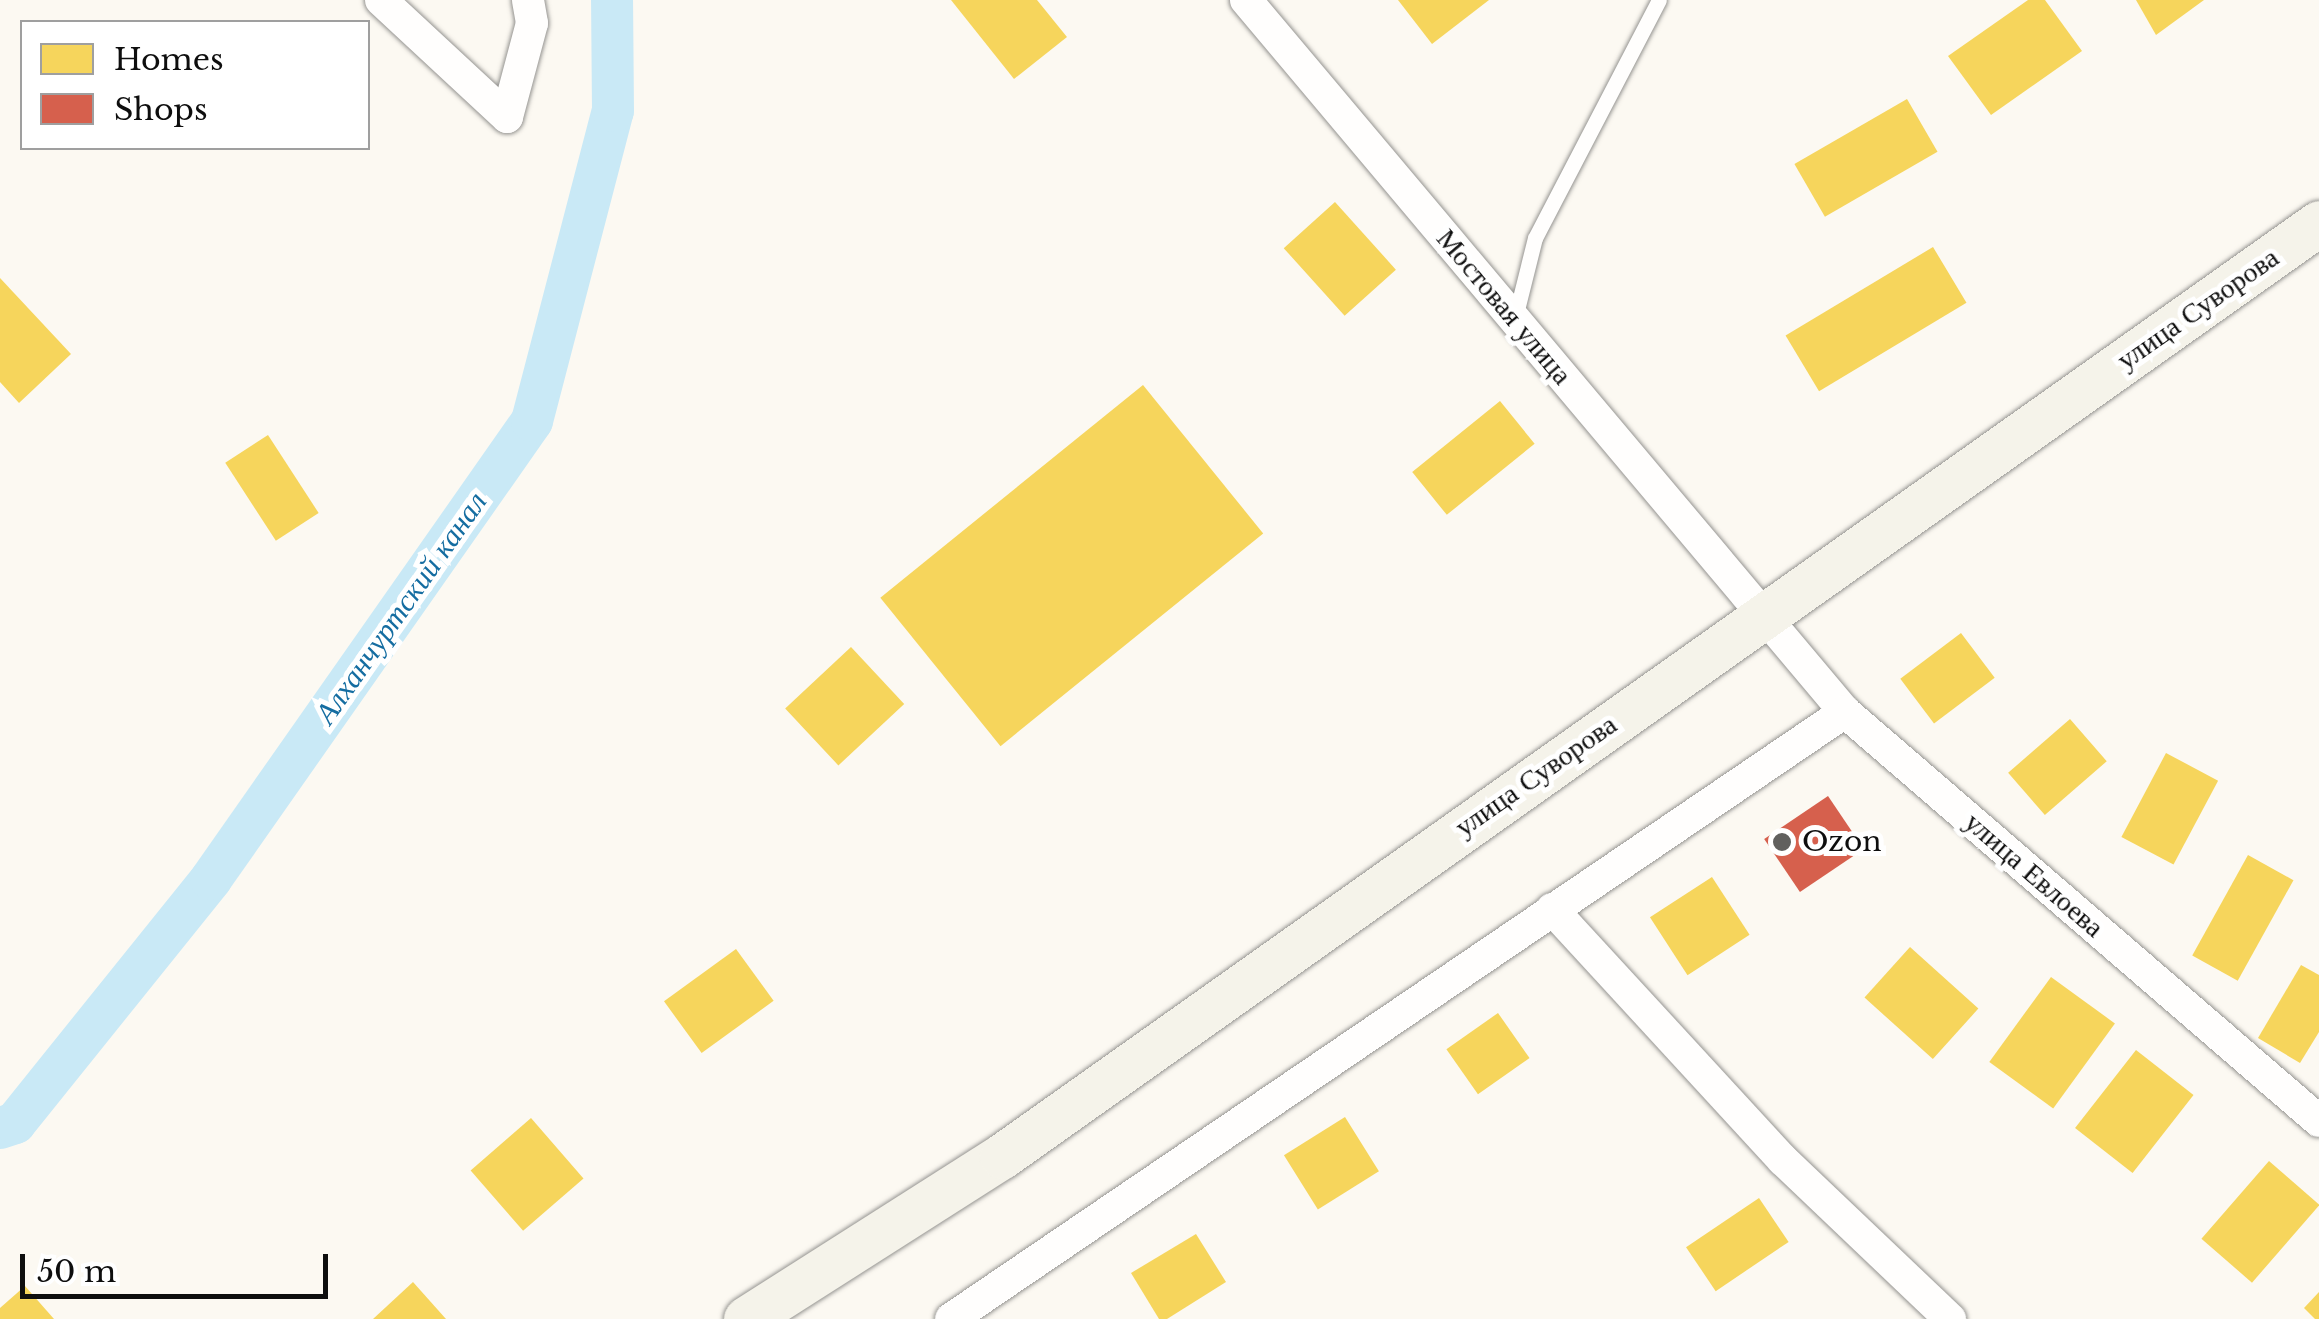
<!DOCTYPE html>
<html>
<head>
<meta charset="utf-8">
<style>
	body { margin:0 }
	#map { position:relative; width:2319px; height:1319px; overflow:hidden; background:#fcf9f2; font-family:"Libre Baskerville",serif }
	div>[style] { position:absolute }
	.homes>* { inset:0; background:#f6d55c; transform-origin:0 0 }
	.shops>* { inset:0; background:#d6604d; transform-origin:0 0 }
	.canal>* { height:42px; margin:-21px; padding:0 21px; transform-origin:21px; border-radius:21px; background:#c9e9f6 }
	.roads { filter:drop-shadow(0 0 2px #959491) drop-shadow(0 0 2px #959491) }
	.service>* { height:15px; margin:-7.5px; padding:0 7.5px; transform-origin:7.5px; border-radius:7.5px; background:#fffefd }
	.minor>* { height:32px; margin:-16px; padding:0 16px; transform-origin:16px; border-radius:16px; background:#fffefd }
	.secondary>* { height:45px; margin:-22.5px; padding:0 22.5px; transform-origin:22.5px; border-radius:22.5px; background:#f5f3ea }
	.dots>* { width:28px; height:28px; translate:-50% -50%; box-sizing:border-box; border:5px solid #fff; border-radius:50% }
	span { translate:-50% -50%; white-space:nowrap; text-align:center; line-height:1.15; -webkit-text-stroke:10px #fff; paint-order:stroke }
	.street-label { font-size:28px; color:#0e0e0e }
	.poi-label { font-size:28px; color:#0e0e0e }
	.left { translate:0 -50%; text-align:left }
	.water-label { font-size:30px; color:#156da1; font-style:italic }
	.legend { position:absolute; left:20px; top:20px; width:350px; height:130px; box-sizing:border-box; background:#fff; border:2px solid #9f9f9f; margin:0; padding:12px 18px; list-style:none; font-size:30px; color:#0e0e0e }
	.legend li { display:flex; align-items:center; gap:20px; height:50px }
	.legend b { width:50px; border:2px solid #9f9f9f }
	.scale { position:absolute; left:20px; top:1254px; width:308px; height:45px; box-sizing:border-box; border:5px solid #0e0e0e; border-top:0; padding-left:12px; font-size:30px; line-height:35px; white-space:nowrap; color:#0e0e0e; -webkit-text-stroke:8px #fff; paint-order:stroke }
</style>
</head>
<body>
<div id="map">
	<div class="homes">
		<i style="clip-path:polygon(951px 0,1037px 0,1067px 37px,1014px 79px)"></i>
		<i style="clip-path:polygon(1398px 0,1489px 0,1432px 44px)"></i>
		<i style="clip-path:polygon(2028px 0,2045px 0,2082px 51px,1991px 115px,1948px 56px)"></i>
		<i style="clip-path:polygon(2136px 0,2204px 0,2156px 35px)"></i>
		<i style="left:1907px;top:99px;width:61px;height:130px;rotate:60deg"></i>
		<i style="left:1335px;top:202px;width:91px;height:69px;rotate:48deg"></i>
		<i style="left:1933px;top:247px;width:65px;height:172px;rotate:59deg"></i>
		<i style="clip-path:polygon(0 278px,71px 354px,19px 403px,0 382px)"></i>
		<i style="left:1143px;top:385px;width:191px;height:338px;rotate:51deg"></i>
		<i style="left:1500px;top:401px;width:55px;height:113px;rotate:51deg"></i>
		<i style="left:268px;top:435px;width:93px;height:51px;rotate:57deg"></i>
		<i style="left:1961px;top:633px;width:56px;height:76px;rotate:53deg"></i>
		<i style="left:851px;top:647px;width:78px;height:90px;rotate:47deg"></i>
		<i style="left:2070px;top:719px;width:56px;height:82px;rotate:49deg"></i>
		<i style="left:2166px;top:753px;width:59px;height:95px;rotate:28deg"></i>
		<i style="left:2248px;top:855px;width:52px;height:115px;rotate:29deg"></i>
		<i style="left:1712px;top:877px;width:69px;height:74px;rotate:57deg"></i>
		<i style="left:1910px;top:947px;width:92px;height:68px;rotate:42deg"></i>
		<i style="left:736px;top:949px;width:64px;height:89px;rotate:54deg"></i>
		<i style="clip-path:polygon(2301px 965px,2319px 975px,2319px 1032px,2300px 1063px,2258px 1038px)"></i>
		<i style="left:2051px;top:977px;width:79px;height:105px;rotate:36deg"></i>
		<i style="left:1498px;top:1013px;width:55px;height:63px;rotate:55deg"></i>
		<i style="left:2136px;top:1050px;width:73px;height:99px;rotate:38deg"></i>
		<i style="left:1345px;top:1117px;width:64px;height:72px;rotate:58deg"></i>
		<i style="left:531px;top:1118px;width:80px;height:80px;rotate:49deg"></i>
		<i style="left:2269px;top:1161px;width:67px;height:103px;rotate:41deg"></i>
		<i style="left:1759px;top:1198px;width:53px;height:88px;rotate:56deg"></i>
		<i style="clip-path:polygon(1196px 1234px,1226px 1282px,1167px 1319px,1159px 1319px,1131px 1273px)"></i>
		<i style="clip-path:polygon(413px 1282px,446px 1319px,373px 1319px)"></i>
		<i style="clip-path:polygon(25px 1286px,54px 1319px,0 1319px,0 1308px)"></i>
		<i style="clip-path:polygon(2319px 1292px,2319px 1319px,2315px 1319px,2304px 1308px)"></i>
	</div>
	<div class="shops">
		<i style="left:1828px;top:796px;width:64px;height:77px;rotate:56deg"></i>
	</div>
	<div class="canal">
		<i style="left:0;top:1128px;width:16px;rotate:-18deg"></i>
		<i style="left:15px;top:1123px;width:313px;rotate:-51.2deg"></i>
		<i style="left:211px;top:879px;width:559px;rotate:-54.97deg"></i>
		<i style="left:532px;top:421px;width:320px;rotate:-75.4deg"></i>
		<i style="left:613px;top:111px;width:111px;rotate:-90.5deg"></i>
	</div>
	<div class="roads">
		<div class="service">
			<i style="left:1515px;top:318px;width:82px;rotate:-76deg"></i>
			<i style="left:1535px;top:238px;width:268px;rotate:-62.5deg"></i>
		</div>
		<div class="minor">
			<i style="left:381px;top:0;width:172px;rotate:42.9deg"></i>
			<i style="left:507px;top:117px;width:97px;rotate:-75.1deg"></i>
			<i style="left:532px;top:23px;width:23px;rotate:-100deg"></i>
			<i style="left:1246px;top:0;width:930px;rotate:49.93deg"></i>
			<i style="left:1845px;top:712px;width:626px;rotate:40.79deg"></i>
			<i style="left:1552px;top:909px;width:341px;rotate:47.4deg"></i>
			<i style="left:1783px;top:1160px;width:231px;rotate:43.6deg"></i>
			<i style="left:951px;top:1319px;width:1081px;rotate:-34.18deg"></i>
		</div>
		<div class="secondary">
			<i style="left:746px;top:1319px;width:303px;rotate:-32.5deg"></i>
			<i style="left:1002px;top:1156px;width:1614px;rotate:-35.31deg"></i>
		</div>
	</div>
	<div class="dots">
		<i style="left:1782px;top:842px;background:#61605e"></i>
	</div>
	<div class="street-label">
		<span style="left:1504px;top:307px;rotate:50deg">Мостовая улица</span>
		<span style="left:2198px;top:309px;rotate:-35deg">улица Суворова</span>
		<span style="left:1536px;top:776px;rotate:-35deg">улица Суворова</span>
		<span style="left:2034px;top:875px;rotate:41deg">улица Евлоева</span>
	</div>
	<div class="poi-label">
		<span class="left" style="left:1802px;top:842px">Ozon</span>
	</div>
	<div class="water-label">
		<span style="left:401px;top:608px;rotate:-55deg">Алханчуртский канал</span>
	</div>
	<ul class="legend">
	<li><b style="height:28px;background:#f6d55c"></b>Homes</li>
	<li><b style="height:28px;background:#d6604d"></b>Shops</li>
	</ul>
	<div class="scale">50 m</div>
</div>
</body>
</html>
